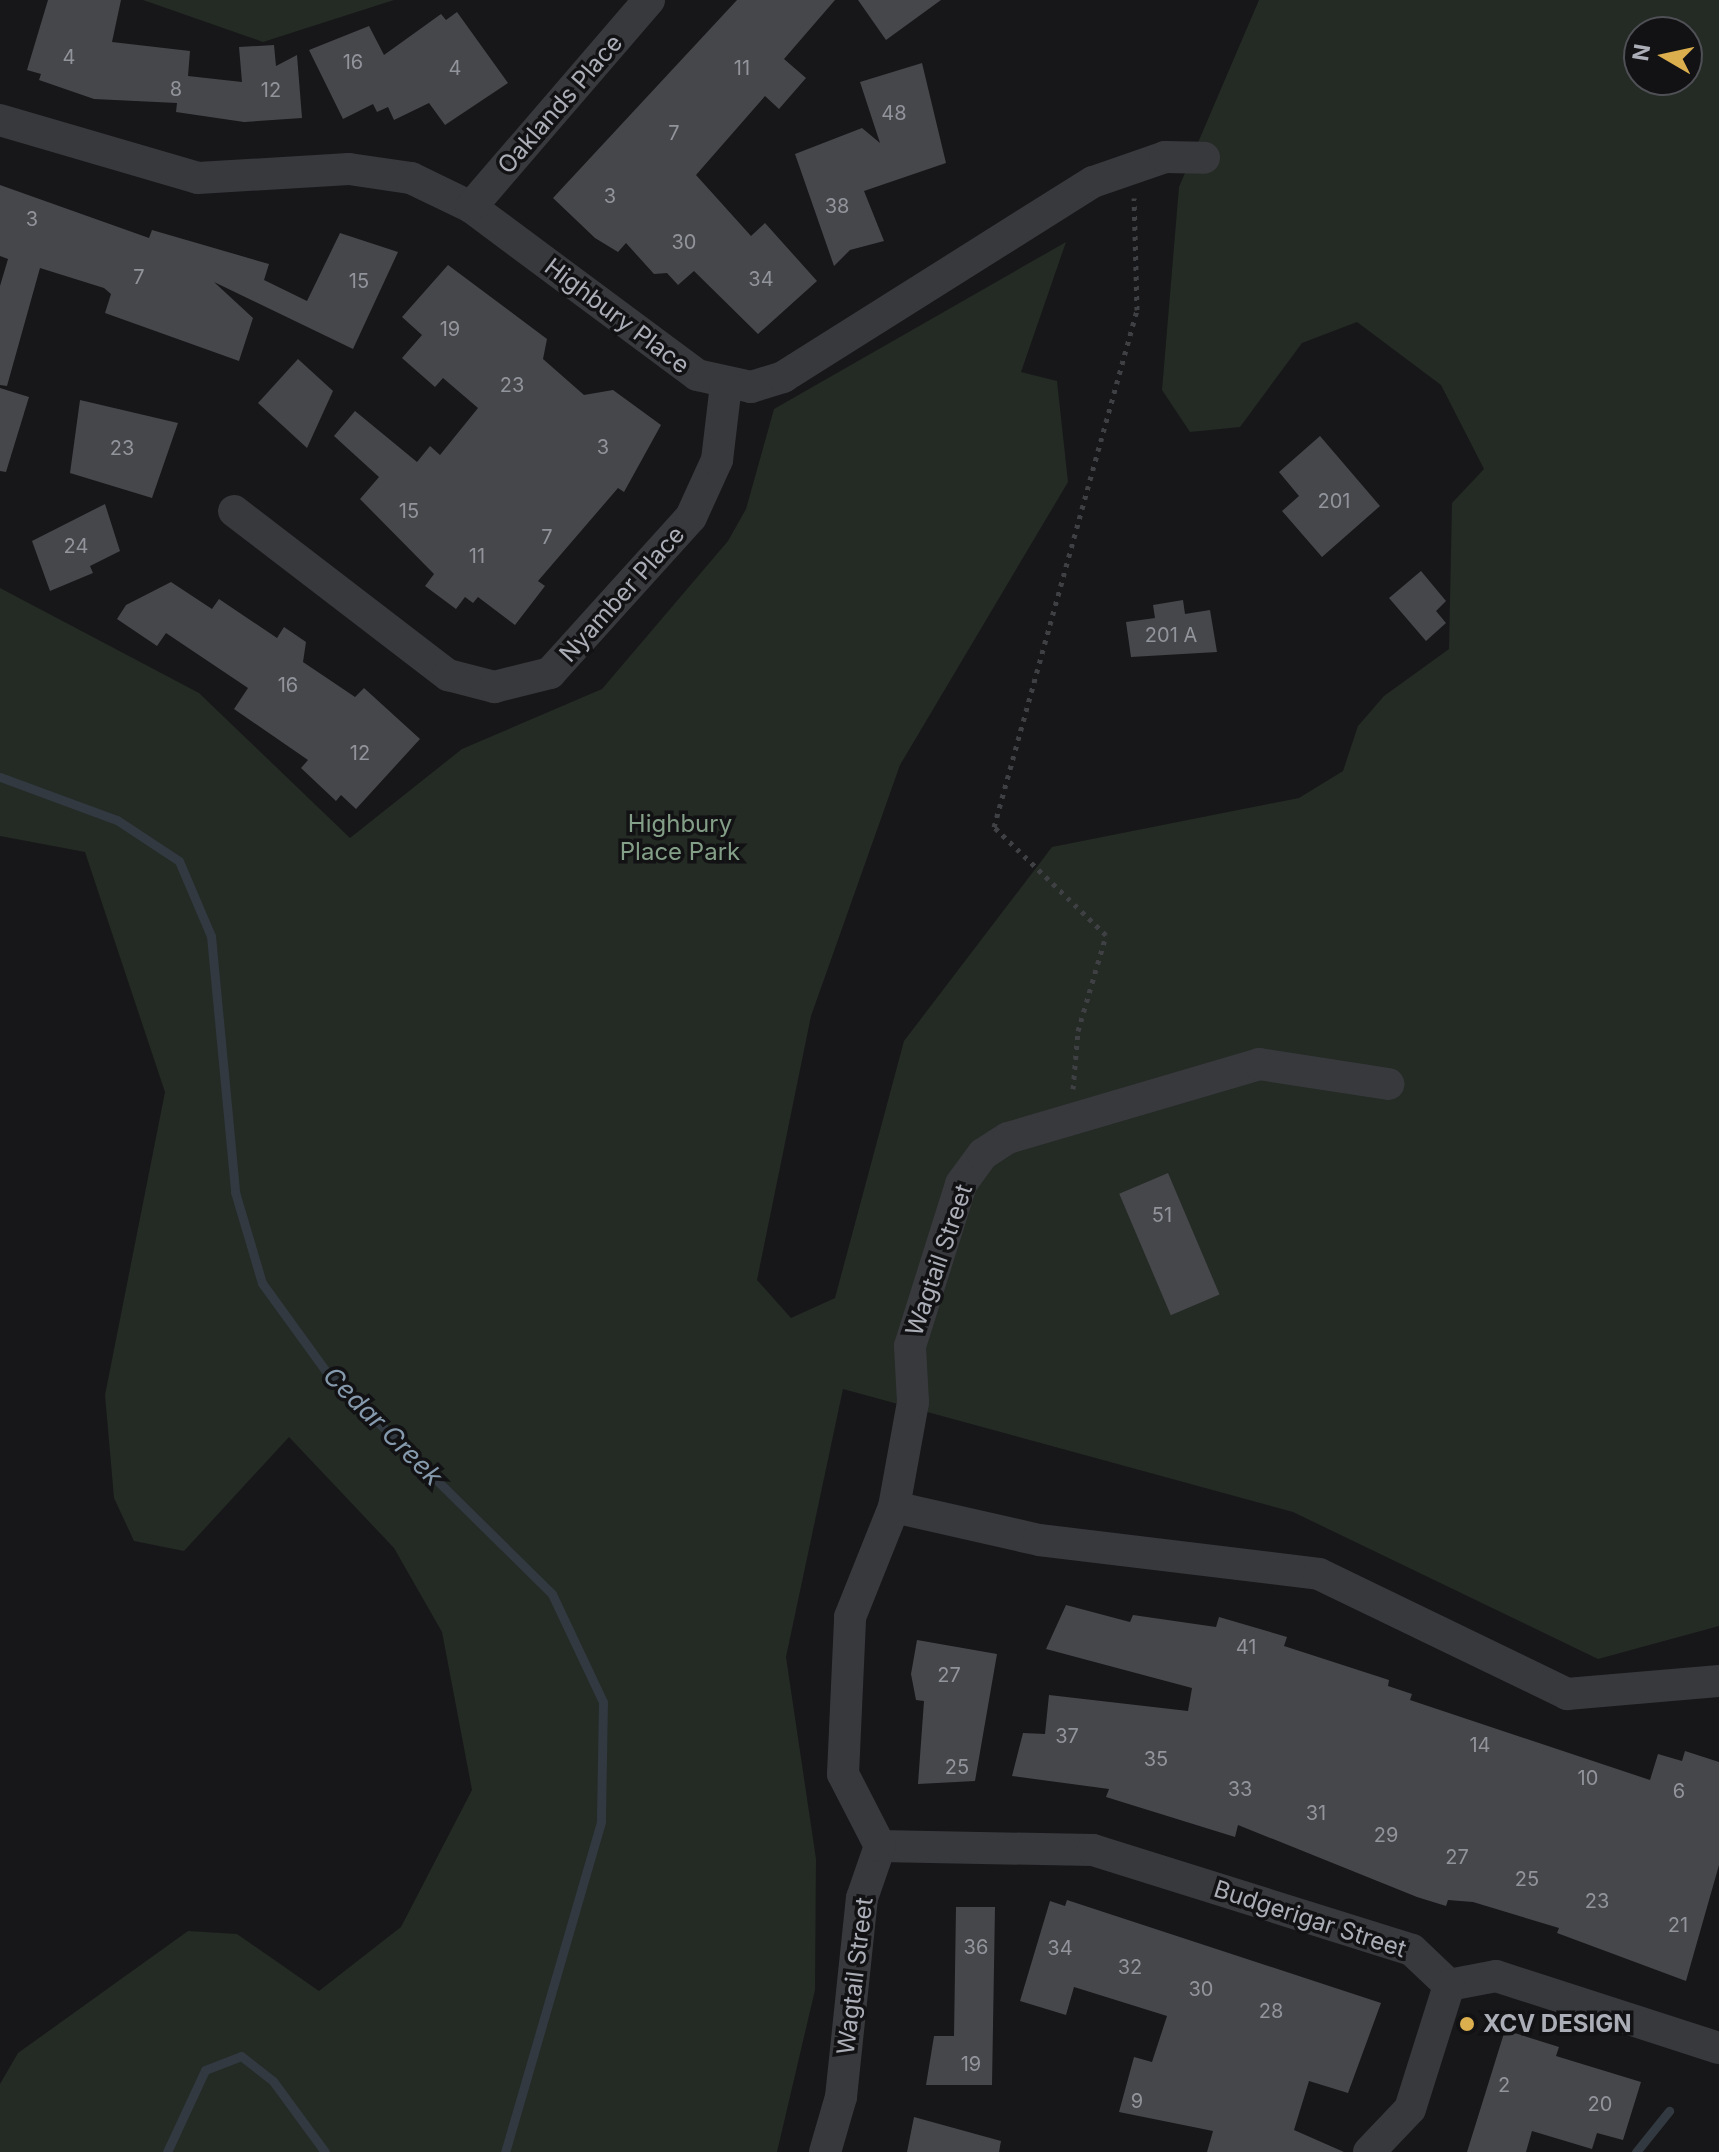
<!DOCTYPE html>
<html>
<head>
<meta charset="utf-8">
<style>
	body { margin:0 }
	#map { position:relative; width:1719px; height:2152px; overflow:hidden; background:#171719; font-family:Inter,sans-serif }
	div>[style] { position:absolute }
	.green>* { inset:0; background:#242a24 }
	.stream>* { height:9px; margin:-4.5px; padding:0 4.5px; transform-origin:4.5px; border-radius:4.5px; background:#323940 }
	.building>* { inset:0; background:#46474b; transform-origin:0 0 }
	.path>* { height:5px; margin-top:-2.5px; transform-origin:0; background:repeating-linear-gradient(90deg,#3f4044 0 4px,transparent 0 10px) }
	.minor>* { height:32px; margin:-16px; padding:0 16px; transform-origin:16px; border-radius:16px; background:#38393d }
	.dots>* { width:22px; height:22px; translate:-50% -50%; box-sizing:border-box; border:4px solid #121214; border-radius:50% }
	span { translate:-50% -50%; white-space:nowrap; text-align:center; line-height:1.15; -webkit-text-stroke:7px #121214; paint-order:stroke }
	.number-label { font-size:20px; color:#92949c }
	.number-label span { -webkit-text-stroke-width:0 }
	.street-label { font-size:24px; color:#abaeb7 }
	.park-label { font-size:24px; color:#849f87 }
	.poi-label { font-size:24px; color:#abaeb7; font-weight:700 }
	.left { translate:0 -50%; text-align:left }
	.water-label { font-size:26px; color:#869aad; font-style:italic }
	.north { position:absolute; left:1623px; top:16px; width:80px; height:80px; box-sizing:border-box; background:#121214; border:2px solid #4f5055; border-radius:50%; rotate:279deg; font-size:22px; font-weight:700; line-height:32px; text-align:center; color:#abaeb7 }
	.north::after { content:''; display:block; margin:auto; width:28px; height:36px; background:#dbaf4d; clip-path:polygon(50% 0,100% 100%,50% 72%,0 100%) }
</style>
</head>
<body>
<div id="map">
	<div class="green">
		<i style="clip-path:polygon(143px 0,394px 0,263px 42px)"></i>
		<i style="clip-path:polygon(evenodd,1259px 0,1719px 0,1719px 1626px,1598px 1659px,1293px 1512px,843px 1389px,786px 1657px,816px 1859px,815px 1990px,777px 2152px,0 2152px,0 2084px,18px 2053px,188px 1931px,237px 1934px,319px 1991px,401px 1927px,472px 1790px,442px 1632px,394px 1548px,289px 1437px,184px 1551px,134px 1541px,114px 1498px,105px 1395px,165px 1092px,85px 852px,0 836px,0 588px,199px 693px,350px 838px,462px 749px,602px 689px,728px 541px,746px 509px,774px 409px,1066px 242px,1021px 372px,1057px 381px,1068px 482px,900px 765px,811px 1016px,757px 1280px,791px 1318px,835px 1298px,904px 1041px,1052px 847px,1299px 798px,1343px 771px,1358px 726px,1384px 696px,1449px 649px,1452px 503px,1484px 469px,1441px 385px,1357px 322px,1302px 343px,1240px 427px,1190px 432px,1162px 390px,1179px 187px,1259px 0,1639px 32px,1687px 32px,1687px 80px,1639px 80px,1639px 32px)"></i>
	</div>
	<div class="stream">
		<i style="left:0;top:777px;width:125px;rotate:20.2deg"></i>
		<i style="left:117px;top:820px;width:74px;rotate:33.5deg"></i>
		<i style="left:179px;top:861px;width:82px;rotate:66.9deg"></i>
		<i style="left:211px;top:936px;width:257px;rotate:84.6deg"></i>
		<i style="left:235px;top:1192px;width:95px;rotate:73.5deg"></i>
		<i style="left:262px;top:1283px;width:107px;rotate:54.1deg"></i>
		<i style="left:325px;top:1370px;width:319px;rotate:44.6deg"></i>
		<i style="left:552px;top:1594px;width:119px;rotate:64.7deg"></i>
		<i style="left:603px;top:1702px;width:120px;rotate:91deg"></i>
		<i style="left:601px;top:1822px;width:344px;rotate:106.2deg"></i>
		<i style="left:167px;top:2152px;width:90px;rotate:-65.1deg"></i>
		<i style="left:205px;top:2070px;width:39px;rotate:-21deg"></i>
		<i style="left:241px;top:2056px;width:41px;rotate:38deg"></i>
		<i style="left:273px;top:2081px;width:88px;rotate:53.8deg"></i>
		<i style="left:1636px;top:2152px;width:53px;rotate:-51.2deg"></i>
	</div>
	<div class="building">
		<i style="clip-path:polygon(48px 0,121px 0,112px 42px,190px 51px,188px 76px,242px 82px,239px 47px,274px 45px,276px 66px,297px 55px,302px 118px,244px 122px,176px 112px,177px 103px,94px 99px,39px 80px,41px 74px,27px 70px)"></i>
		<i style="clip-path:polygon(737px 0,835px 0,784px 59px,806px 78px,779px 109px,765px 96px,696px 175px,751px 236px,765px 223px,817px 281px,758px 334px,694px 271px,678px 285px,667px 273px,654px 274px,626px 243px,618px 252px,595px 238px,553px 198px)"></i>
		<i style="clip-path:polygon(858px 0,941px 0,886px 40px)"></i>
		<i style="clip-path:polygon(457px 12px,508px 83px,445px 125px,429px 103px,394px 120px,388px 107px,377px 112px,373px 104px,343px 119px,309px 50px,369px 26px,384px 55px,441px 14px,446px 20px)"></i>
		<i style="clip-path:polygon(922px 63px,946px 163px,864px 191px,884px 241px,850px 250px,834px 266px,795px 154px,862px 128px,880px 143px,860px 82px)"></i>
		<i style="clip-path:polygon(0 185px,149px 238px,152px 230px,269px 264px,264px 280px,307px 301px,340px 233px,398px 252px,353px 349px,214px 282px,253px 318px,239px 361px,105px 313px,111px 294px,104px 288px,40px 268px,7px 386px,0 385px,0 286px,8px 259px,0 256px)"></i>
		<i style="clip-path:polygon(448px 265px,547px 339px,543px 359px,584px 395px,613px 390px,661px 425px,624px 492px,618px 488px,538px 581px,545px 586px,515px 625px,478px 597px,473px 603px,465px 597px,456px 609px,425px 586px,434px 574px,360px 499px,379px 477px,334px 436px,355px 411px,417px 462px,430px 446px,440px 455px,478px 408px,443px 378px,435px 387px,402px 358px,422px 335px,402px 317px)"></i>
		<i style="clip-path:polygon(298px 359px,333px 391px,307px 448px,258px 403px)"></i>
		<i style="clip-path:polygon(0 388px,29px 397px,6px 472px,0 471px)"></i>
		<i style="clip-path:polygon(80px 400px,178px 423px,152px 498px,70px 473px)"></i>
		<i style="clip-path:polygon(1320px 436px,1380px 506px,1322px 557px,1282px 511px,1299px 496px,1279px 472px)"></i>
		<i style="clip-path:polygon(105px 504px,120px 551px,90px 566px,93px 573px,50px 591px,32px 541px)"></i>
		<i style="clip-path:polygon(1421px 571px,1446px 601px,1436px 611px,1446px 623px,1426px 641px,1389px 598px)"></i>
		<i style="clip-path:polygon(171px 582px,212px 609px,219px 599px,277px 638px,284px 627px,306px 642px,303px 662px,355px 697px,364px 688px,420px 739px,356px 809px,341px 795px,336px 801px,301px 768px,308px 760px,234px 709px,248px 688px,166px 633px,157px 646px,117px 619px,126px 605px)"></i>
		<i style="clip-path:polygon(1183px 600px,1185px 614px,1210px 610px,1217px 652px,1131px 657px,1126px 622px,1155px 618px,1153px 605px)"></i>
		<i style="left:1168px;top:1173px;width:132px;height:53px;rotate:67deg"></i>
		<i style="clip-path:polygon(1066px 1605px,1130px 1622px,1133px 1615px,1216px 1627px,1219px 1617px,1287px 1637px,1284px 1646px,1389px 1680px,1388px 1686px,1412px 1694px,1410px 1700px,1650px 1780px,1658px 1754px,1682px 1761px,1685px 1751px,1719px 1762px,1719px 1865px,1686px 1981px,1557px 1933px,1559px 1928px,1473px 1902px,1448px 1900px,1446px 1906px,1417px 1897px,1238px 1825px,1235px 1837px,1106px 1797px,1109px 1789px,1012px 1776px,1023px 1733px,1045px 1734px,1049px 1695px,1188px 1711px,1192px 1688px,1046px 1649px)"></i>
		<i style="clip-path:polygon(917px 1640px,997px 1654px,975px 1781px,918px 1784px,924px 1701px,916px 1700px,911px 1674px)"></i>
		<i style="clip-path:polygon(1067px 1900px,1381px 2003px,1348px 2093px,1309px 2081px,1294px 2130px,1344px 2152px,1207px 2152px,1213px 2131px,1119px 2112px,1134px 2057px,1152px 2062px,1167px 2016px,1074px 1987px,1066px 2015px,1020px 2001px,1050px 1901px,1065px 1906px)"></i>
		<i style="clip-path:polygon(956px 1907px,995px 1907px,992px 2085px,926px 2085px,934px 2036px,954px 2036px)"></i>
		<i style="clip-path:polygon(1505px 2030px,1559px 2047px,1556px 2056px,1641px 2082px,1623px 2140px,1597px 2133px,1592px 2149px,1532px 2131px,1526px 2152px,1467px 2152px)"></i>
		<i style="clip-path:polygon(914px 2117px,1001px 2141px,999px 2152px,907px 2152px)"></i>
	</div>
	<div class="path">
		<i style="left:1073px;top:1089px;width:58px;rotate:-85.1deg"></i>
		<i style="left:1078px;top:1031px;width:100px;rotate:-73.7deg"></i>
		<i style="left:1106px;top:935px;width:156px;rotate:-136deg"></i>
		<i style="left:994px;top:827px;width:536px;rotate:-74.54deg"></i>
		<i style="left:1137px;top:310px;width:112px;rotate:-91.5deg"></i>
	</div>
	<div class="minor">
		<i style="left:0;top:120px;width:206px;rotate:16.3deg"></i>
		<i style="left:198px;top:178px;width:151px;rotate:-3.4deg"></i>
		<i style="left:349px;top:169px;width:63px;rotate:8.3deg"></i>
		<i style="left:411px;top:178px;width:67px;rotate:25.8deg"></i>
		<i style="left:471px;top:207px;width:282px;rotate:36.6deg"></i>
		<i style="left:697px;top:375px;width:55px;rotate:12.5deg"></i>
		<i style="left:751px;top:387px;width:34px;rotate:-17deg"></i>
		<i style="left:783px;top:377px;width:366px;rotate:-32.2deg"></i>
		<i style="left:1093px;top:182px;width:76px;rotate:-19.1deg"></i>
		<i style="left:1165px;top:157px;width:39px;rotate:1deg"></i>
		<i style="left:471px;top:207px;width:273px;rotate:-49.3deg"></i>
		<i style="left:234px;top:511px;width:270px;rotate:37.5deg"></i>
		<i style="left:448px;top:675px;width:48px;rotate:14.6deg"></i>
		<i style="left:494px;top:687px;width:58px;rotate:-14deg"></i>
		<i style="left:550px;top:673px;width:210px;rotate:-47.9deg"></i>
		<i style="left:691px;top:517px;width:63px;rotate:-65.5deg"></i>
		<i style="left:717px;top:460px;width:76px;rotate:-83.2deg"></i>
		<i style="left:894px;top:1507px;width:149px;rotate:12.8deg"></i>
		<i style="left:1039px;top:1540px;width:282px;rotate:6.9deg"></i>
		<i style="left:1319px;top:1574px;width:276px;rotate:25.8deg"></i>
		<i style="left:1567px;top:1694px;width:153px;rotate:-4.9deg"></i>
		<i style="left:880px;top:1846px;width:213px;rotate:1.1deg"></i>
		<i style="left:1093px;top:1850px;width:334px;rotate:17.4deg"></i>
		<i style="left:1412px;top:1950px;width:51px;rotate:43.4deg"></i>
		<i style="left:1449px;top:1985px;width:48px;rotate:-10.8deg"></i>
		<i style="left:1496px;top:1976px;width:234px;rotate:17.9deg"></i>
		<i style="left:825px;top:2152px;width:57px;rotate:-73.8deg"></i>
		<i style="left:841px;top:2097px;width:200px;rotate:-84deg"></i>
		<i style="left:862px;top:1898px;width:55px;rotate:-70.9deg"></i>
		<i style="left:880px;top:1846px;width:81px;rotate:-117.2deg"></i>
		<i style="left:843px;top:1774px;width:157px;rotate:-87.4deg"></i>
		<i style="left:850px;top:1617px;width:118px;rotate:-68.2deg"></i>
		<i style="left:894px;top:1507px;width:107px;rotate:-79.7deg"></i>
		<i style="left:913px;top:1402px;width:56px;rotate:-93.1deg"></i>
		<i style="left:910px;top:1346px;width:170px;rotate:-72.5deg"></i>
		<i style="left:961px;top:1184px;width:37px;rotate:-54deg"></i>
		<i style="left:983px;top:1154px;width:30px;rotate:-33deg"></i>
		<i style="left:1008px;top:1138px;width:262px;rotate:-16.4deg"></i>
		<i style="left:1259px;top:1064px;width:131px;rotate:8.8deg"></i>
		<i style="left:1369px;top:2152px;width:59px;rotate:-46.4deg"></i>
		<i style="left:1410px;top:2109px;width:130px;rotate:-72.5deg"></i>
	</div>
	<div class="dots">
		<i style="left:1467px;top:2024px;background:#dbaf4d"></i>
	</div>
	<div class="number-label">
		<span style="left:69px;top:57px">4</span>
		<span style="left:353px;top:62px">16</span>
		<span style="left:455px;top:68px">4</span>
		<span style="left:742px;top:68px">11</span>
		<span style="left:176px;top:89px">8</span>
		<span style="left:271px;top:90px">12</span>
		<span style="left:894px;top:113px">48</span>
		<span style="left:674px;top:133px">7</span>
		<span style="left:610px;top:196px">3</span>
		<span style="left:837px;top:206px">38</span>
		<span style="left:32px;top:219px">3</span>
		<span style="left:684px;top:242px">30</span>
		<span style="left:139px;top:277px">7</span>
		<span style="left:761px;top:279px">34</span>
		<span style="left:359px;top:281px">15</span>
		<span style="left:450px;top:329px">19</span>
		<span style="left:512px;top:385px">23</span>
		<span style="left:603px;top:447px">3</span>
		<span style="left:122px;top:448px">23</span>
		<span style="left:1334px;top:501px">201</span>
		<span style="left:409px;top:511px">15</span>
		<span style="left:547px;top:537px">7</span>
		<span style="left:76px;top:546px">24</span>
		<span style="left:477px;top:556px">11</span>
		<span style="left:1171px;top:635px">201 A</span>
		<span style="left:288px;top:685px">16</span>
		<span style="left:360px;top:753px">12</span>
		<span style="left:1162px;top:1215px">51</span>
		<span style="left:1246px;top:1647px">41</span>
		<span style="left:949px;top:1675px">27</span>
		<span style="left:1067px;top:1736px">37</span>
		<span style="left:1480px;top:1745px">14</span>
		<span style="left:1156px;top:1759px">35</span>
		<span style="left:957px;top:1767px">25</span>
		<span style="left:1588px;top:1778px">10</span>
		<span style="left:1240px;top:1789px">33</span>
		<span style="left:1679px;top:1791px">6</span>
		<span style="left:1316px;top:1813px">31</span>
		<span style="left:1386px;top:1835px">29</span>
		<span style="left:1457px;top:1857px">27</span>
		<span style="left:1527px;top:1879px">25</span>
		<span style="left:1597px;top:1901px">23</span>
		<span style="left:1678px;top:1925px">21</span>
		<span style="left:976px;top:1947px">36</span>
		<span style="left:1060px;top:1948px">34</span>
		<span style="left:1130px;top:1967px">32</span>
		<span style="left:1201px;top:1989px">30</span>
		<span style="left:1271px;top:2011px">28</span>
		<span style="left:971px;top:2064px">19</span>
		<span style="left:1504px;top:2085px">2</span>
		<span style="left:1137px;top:2101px">9</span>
		<span style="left:1600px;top:2104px">20</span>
	</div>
	<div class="street-label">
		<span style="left:560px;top:104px;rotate:-49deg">Oaklands Place</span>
		<span style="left:617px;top:316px;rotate:37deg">Highbury Place</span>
		<span style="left:622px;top:594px;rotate:-48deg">Nyamber Place</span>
		<span style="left:939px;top:1260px;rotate:-71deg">Wagtail Street</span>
		<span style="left:1310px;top:1919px;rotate:18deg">Budgerigar Street</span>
		<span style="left:855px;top:1976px;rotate:-83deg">Wagtail Street</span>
	</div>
	<div class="park-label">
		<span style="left:680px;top:838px">Highbury<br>Place Park</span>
	</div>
	<div class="poi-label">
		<span class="left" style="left:1483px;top:2024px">XCV DESIGN</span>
	</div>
	<div class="water-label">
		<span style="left:383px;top:1426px;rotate:45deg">Cedar Creek</span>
	</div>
	<div class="north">N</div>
</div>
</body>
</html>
